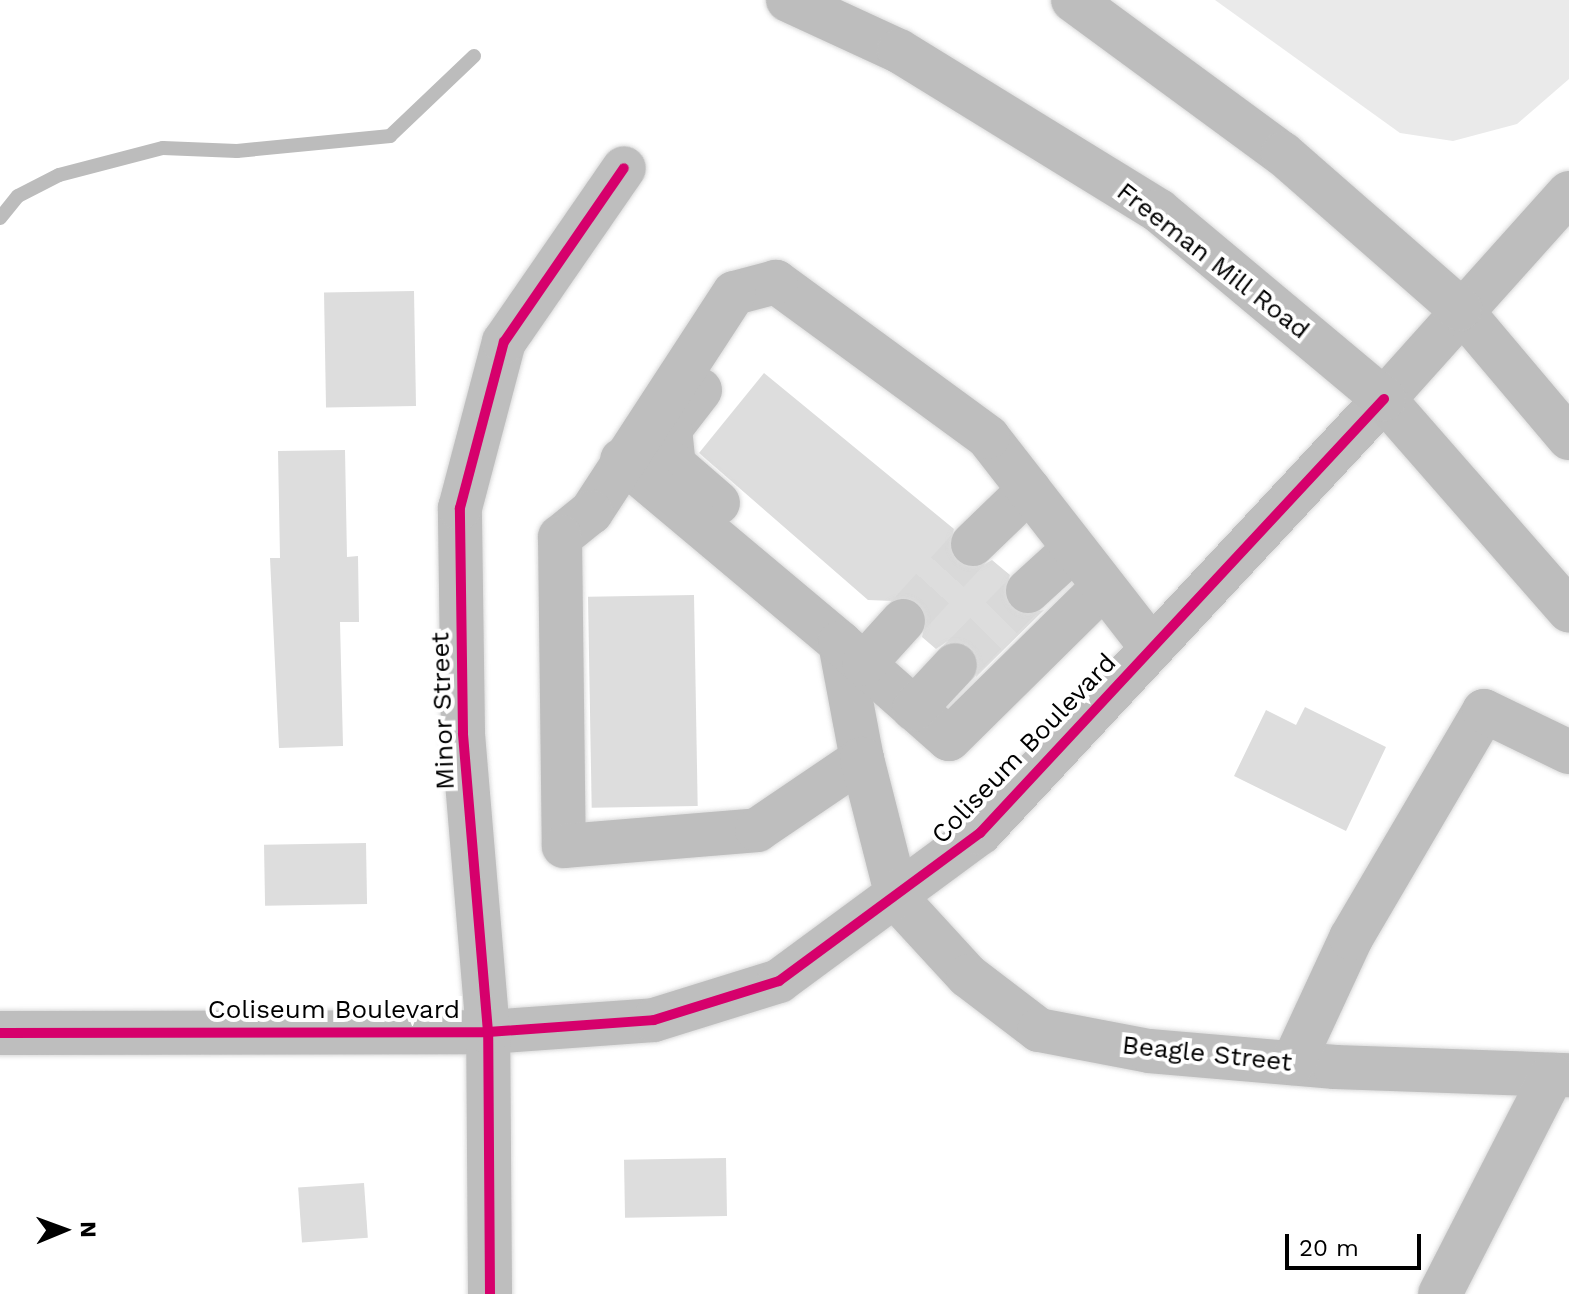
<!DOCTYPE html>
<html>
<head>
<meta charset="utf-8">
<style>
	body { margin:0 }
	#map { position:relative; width:1569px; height:1294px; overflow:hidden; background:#fff; font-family:"Work Sans",sans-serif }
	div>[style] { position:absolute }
	.green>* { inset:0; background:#eaeaea }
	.stream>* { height:14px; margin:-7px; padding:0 7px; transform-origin:7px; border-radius:7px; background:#bcbcbc }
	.building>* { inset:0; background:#ddd; transform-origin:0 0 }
	.minor-tunnel>* { height:44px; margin-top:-22px; transform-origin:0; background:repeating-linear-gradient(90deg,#d9d9d9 0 44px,transparent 0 66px) }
	.roads { filter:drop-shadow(0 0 2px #dbdbdb) drop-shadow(0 0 2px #dbdbdb) }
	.minor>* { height:44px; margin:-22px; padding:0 22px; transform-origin:22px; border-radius:22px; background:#bebebe }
	.major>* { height:44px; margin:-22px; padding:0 22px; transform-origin:22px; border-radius:22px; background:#bdbdbd }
	.highway>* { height:44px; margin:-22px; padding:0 22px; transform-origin:22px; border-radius:22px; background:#bdbdbd }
	.cycleway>* { height:10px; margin:-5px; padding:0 5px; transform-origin:5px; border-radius:5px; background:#d6006c }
	span { translate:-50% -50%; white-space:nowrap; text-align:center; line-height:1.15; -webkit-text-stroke:8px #fff; paint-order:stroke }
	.street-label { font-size:26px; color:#000 }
	.north { position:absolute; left:24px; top:1190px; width:80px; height:80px; -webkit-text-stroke:6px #fff; paint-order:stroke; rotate:89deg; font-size:22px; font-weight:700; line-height:32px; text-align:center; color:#000 }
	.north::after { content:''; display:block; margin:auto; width:28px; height:36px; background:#000; clip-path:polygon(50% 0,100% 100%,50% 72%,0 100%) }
	.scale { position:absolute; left:1285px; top:1234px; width:136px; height:36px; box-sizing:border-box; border:4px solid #000; border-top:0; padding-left:10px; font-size:24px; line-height:28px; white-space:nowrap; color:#000; -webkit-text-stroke:6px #fff; paint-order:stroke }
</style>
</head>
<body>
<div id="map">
	<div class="green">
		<i style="clip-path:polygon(1215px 0,1569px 0,1569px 79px,1517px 124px,1453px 141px,1400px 133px)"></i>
	</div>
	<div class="stream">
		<i style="left:0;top:218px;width:28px;rotate:-51deg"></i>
		<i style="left:18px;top:196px;width:46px;rotate:-27.1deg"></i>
		<i style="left:59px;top:175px;width:107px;rotate:-14.6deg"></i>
		<i style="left:163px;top:148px;width:74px;rotate:2.3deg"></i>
		<i style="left:237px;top:151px;width:154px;rotate:-5.6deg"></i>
		<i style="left:390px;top:136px;width:116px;rotate:-43.6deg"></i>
	</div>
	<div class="building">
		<i style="left:414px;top:291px;width:115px;height:90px;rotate:89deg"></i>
		<i style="clip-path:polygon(764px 373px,954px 529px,949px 549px,956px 562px,978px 568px,992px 560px,1010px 575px,1004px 596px,1010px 608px,1021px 615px,1044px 610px,976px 677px,979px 658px,971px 646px,948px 641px,936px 649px,922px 637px,927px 614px,919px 602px,868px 600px,699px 453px)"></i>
		<i style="clip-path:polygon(345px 450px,347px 557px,358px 556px,359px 622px,340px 622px,343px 746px,279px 748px,270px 558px,280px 558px,278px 451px)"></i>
		<i style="left:694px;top:595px;width:211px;height:106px;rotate:89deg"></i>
		<i style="clip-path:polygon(1305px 707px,1386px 747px,1346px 831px,1234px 776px,1266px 710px,1296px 725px)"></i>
		<i style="left:366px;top:843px;width:61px;height:102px;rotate:89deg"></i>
		<i style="left:726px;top:1158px;width:58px;height:102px;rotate:89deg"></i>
		<i style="left:364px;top:1183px;width:55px;height:66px;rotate:86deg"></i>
	</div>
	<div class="minor-tunnel">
		<i style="left:903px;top:621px;width:104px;rotate:-47.7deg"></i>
		<i style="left:955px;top:665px;width:104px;rotate:-45.4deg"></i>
	</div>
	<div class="roads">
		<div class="minor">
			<i style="left:700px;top:390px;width:49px;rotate:127.6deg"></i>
			<i style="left:670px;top:429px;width:36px;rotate:84deg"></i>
			<i style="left:674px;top:465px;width:58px;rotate:40.8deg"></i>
			<i style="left:622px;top:460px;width:285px;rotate:40deg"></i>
			<i style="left:840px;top:643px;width:118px;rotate:79.3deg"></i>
			<i style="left:973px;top:544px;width:78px;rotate:-44deg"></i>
			<i style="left:1028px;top:591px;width:62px;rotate:-42.4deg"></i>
			<i style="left:840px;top:643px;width:145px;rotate:41.4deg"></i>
			<i style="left:949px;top:739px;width:216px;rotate:-44.6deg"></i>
			<i style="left:1152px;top:648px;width:267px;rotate:-127.9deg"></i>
			<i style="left:988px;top:437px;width:263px;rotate:-143.8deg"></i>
			<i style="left:776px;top:282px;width:43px;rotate:165.3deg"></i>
			<i style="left:734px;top:293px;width:262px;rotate:123.1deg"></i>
			<i style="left:591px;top:512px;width:40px;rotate:141deg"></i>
			<i style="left:560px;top:537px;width:309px;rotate:89.3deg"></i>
			<i style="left:564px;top:846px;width:194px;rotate:-4.7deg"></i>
			<i style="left:757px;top:830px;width:127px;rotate:-34.1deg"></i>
			<i style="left:862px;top:759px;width:146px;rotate:75.7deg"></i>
			<i style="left:898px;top:900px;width:103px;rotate:47.4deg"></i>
			<i style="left:968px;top:976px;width:89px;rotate:37.3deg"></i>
			<i style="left:1039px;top:1030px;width:112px;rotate:10.8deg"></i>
			<i style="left:1149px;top:1051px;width:187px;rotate:4.9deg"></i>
			<i style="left:1335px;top:1067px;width:234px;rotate:2deg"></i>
			<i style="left:864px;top:664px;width:58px;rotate:-47.8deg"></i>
			<i style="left:914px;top:709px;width:60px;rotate:-47deg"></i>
			<i style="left:0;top:1033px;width:488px;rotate:-0.1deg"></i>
			<i style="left:488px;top:1032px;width:166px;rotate:-4.1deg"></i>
			<i style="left:654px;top:1020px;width:131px;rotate:-17.3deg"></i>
			<i style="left:779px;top:981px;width:250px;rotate:-36.4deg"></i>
			<i style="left:980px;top:833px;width:593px;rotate:-47.05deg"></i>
			<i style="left:1293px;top:1063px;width:138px;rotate:-65.1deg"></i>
			<i style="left:1351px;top:938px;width:263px;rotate:-59.6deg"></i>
			<i style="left:1484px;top:711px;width:94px;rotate:25.8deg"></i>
			<i style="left:490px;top:1294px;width:262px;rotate:-90.4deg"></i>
			<i style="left:488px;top:1032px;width:300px;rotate:-94.8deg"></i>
			<i style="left:463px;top:733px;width:225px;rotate:-90.8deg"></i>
			<i style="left:460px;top:508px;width:172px;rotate:-75.2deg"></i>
			<i style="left:504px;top:342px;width:211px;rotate:-55.4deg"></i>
			<i style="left:1440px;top:1294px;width:246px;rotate:-62.9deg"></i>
		</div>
		<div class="major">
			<i style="left:1569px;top:193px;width:277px;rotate:131.9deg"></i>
			<i style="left:1384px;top:399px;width:281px;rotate:48.8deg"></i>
			<i style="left:1460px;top:309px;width:169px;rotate:49.8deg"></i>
		</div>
		<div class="highway">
			<i style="left:788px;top:0;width:122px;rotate:24.7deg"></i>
			<i style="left:899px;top:51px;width:305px;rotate:31.6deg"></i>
			<i style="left:1159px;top:211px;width:293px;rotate:39.9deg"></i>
			<i style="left:1073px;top:0;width:260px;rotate:36.3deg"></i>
			<i style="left:1283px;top:154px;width:235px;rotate:41.2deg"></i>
		</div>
	</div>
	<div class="cycleway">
		<i style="left:0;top:1033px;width:488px;rotate:-0.1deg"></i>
		<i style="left:488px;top:1032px;width:166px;rotate:-4.1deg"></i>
		<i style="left:654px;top:1020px;width:131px;rotate:-17.3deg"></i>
		<i style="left:779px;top:981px;width:250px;rotate:-36.4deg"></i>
		<i style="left:980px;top:833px;width:593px;rotate:-47.05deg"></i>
		<i style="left:490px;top:1294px;width:262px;rotate:-90.4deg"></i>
		<i style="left:488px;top:1032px;width:300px;rotate:-94.8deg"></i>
		<i style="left:463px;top:733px;width:225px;rotate:-90.8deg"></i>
		<i style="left:460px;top:508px;width:172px;rotate:-75.2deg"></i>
		<i style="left:504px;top:342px;width:211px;rotate:-55.4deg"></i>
	</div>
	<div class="street-label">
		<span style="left:1213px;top:261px;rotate:38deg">Freeman Mill Road</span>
		<span style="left:443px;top:711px;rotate:-92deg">Minor Street</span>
		<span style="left:1024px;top:749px;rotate:-46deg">Coliseum Boulevard</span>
		<span style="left:334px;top:1010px">Coliseum Boulevard</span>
		<span style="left:1207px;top:1054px;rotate:6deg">Beagle Street</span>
	</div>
	<div class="north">N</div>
	<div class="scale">20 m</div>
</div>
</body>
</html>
